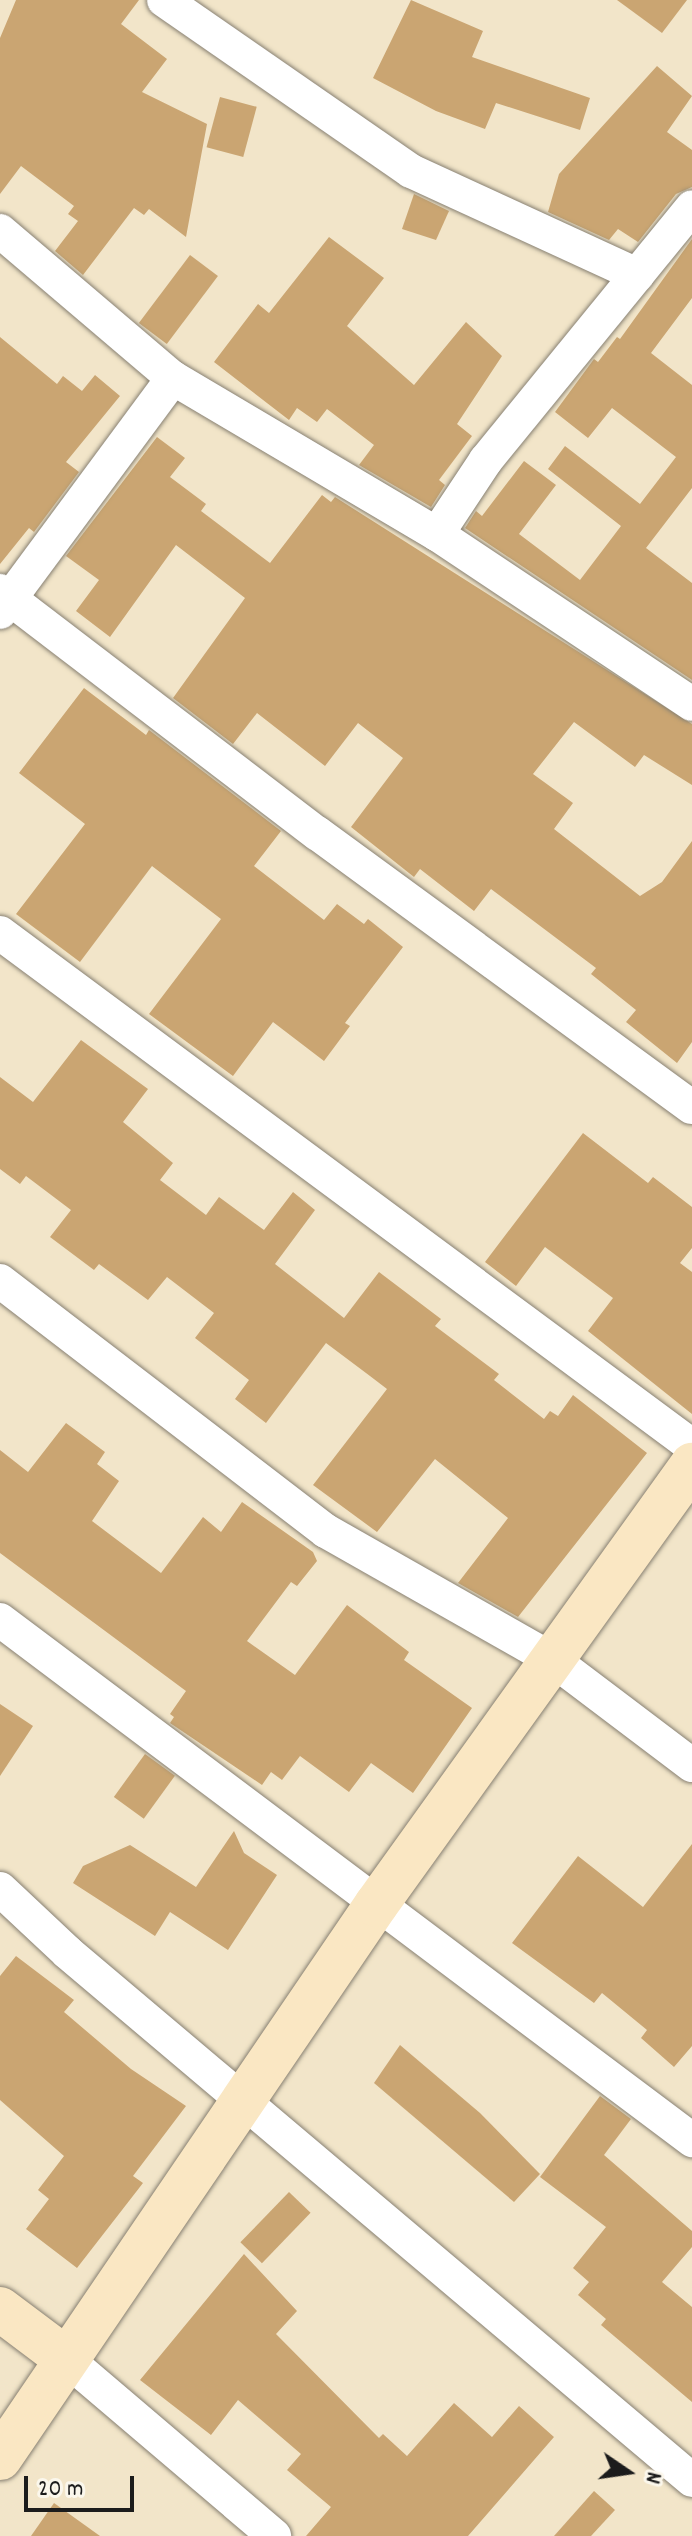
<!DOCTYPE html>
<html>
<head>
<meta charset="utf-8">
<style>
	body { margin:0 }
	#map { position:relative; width:692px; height:2536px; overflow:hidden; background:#f2e5c9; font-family:Dekko,sans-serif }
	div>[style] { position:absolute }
	.building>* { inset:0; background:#caa572; transform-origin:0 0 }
	.roads { filter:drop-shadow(0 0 2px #878072) drop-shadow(0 0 2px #878072) }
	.street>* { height:34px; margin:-17px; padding:0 17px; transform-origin:17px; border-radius:17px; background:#fff }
	.secondary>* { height:44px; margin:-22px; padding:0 22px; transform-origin:22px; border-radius:22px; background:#fae7c3 }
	span { translate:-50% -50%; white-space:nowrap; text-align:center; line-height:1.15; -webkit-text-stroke:6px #fbf7ec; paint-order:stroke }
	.north { position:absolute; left:588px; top:2432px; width:80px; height:80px; -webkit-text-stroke:6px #fbf7ec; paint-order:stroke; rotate:103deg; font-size:22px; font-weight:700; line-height:32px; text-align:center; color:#1c1c1c }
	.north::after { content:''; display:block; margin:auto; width:28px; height:36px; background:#1c1c1c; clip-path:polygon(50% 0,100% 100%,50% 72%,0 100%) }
	.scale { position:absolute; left:24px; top:2476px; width:110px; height:36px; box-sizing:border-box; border:4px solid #1c1c1c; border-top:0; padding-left:10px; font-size:24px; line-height:28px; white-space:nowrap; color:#1c1c1c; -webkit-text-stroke:6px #fbf7ec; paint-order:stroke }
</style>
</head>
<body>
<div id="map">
	<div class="building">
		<i style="clip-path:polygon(16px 0,139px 0,121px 24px,167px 59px,142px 92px,207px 124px,186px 237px,149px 209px,144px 215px,134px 208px,83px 275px,55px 251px,78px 221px,68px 214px,74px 206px,21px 166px,0 194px,0 38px)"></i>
		<i style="clip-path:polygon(411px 0,483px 31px,472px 57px,590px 98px,580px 130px,496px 103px,485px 129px,436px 111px,373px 78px)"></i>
		<i style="clip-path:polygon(617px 0,687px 0,662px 33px)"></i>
		<i style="clip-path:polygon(657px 66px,692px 96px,667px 132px,692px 150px,692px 187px,676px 194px,638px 242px,618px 229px,609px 240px,548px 212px,559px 174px)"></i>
		<i style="left:220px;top:97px;width:38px;height:52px;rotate:15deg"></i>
		<i style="clip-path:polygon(414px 194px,449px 211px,436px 240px,402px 229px)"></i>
		<i style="clip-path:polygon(329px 237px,384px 278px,347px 326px,414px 385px,466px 322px,502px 356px,457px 424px,472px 436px,439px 480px,445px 485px,431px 507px,359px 465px,374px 445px,327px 409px,317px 422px,297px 408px,289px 420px,214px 362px,258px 304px,269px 313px)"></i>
		<i style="clip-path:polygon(692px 239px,692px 298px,651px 353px,692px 385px,692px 488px,646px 548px,692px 583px,692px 680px,465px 528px,476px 511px,482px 516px,524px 461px,556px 485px,519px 534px,580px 580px,621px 526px,548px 469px,565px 446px,640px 504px,676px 457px,612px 408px,588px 438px,555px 412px,594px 359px,598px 362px,617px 337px,620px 339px)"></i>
		<i style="left:190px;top:255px;width:35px;height:85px;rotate:37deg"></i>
		<i style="clip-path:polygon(0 337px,57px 384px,63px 376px,82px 391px,95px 375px,120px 396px,66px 462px,79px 472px,34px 532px,29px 528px,0 564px)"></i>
		<i style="clip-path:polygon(157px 437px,185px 458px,170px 477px,206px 504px,201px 511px,270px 563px,322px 495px,331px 502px,335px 497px,692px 724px,692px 785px,644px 755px,635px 767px,574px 722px,533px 774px,573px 803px,554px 829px,640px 896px,662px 882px,692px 841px,692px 1042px,677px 1063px,626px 1022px,636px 1010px,591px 974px,596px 968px,491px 889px,474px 911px,420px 869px,414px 877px,351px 827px,403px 758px,358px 723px,325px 766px,257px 713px,233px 744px,173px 698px,245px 598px,176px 545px,110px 637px,76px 611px,99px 580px,66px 556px)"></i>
		<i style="clip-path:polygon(84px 688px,146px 735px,149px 730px,281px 831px,254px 866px,324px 920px,337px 904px,364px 924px,368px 919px,403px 947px,345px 1023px,350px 1026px,324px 1061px,273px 1022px,233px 1076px,149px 1014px,221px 919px,152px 866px,80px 962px,16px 914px,85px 824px,19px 773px)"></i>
		<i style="clip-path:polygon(81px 1040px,148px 1089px,123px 1122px,173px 1163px,160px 1180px,206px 1215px,219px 1197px,264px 1230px,293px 1192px,315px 1210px,275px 1264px,344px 1318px,379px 1272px,441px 1319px,435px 1326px,499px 1374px,494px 1380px,544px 1419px,550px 1411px,558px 1416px,573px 1395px,647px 1453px,518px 1617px,458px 1583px,508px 1518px,435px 1459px,377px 1532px,313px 1485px,387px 1389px,370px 1376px,326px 1343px,266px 1423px,235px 1399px,249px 1380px,195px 1338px,214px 1313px,167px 1277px,148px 1300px,99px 1264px,94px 1270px,50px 1237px,71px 1210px,26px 1176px,20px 1184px,0 1169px,0 1077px,33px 1102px)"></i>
		<i style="clip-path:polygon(583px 1133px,648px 1183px,653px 1177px,692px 1207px,692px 1248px,680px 1263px,692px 1272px,692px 1414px,588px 1331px,613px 1298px,545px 1247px,516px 1286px,485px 1262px)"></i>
		<i style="clip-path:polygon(66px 1423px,105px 1452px,97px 1464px,119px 1481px,92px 1521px,161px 1573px,203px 1517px,221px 1532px,242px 1502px,313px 1552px,317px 1561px,297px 1586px,291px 1582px,247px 1641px,295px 1675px,347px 1605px,409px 1652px,404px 1660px,472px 1708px,413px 1793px,371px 1763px,349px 1792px,300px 1756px,282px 1780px,271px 1772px,262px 1785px,170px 1723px,174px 1717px,170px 1714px,186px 1691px,0 1553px,0 1450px,28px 1472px)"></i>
		<i style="clip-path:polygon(0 1704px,33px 1726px,0 1776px)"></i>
		<i style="left:145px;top:1754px;width:37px;height:53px;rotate:36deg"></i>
		<i style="clip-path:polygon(234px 1831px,244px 1853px,277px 1875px,228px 1950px,170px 1912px,155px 1936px,73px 1883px,83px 1866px,130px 1845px,196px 1887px)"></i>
		<i style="clip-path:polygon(692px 1844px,692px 2046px,674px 2067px,641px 2038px,647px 2030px,602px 1993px,594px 2003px,512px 1943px,578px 1856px,643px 1907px)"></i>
		<i style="clip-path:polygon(16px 1956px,74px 2000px,64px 2012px,131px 2069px,186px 2106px,133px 2176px,143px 2183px,77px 2268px,26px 2229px,49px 2199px,38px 2190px,64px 2156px,0 2100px,0 1976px)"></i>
		<i style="clip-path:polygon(400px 2045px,480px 2113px,540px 2174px,514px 2202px,374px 2083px)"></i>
		<i style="clip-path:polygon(600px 2096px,631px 2119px,604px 2155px,692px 2231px,692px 2247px,662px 2282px,692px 2307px,692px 2402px,601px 2325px,606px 2319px,578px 2295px,589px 2282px,573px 2268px,606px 2227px,540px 2177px)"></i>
		<i style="left:289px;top:2192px;width:30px;height:70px;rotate:44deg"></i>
		<i style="clip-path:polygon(244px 2254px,297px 2311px,276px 2334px,379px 2438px,383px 2434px,407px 2456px,454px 2403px,492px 2437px,519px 2406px,554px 2437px,468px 2536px,306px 2536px,331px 2507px,287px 2470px,301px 2454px,238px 2400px,211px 2435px,140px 2380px)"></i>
		<i style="clip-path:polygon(594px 2491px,615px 2510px,591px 2536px,554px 2536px)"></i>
		<i style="clip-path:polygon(54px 2503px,100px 2536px,31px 2536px)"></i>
	</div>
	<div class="roads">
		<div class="street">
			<i style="left:164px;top:0;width:300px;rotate:34.7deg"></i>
			<i style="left:411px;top:171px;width:249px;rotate:24.7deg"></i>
			<i style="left:0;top:231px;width:227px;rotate:40.4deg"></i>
			<i style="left:173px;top:378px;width:307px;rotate:30.6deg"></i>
			<i style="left:437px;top:534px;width:89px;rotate:-56.5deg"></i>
			<i style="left:486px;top:460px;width:326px;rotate:-50.8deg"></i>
			<i style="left:437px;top:534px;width:306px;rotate:33.7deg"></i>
			<i style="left:0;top:591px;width:399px;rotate:37.4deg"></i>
			<i style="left:317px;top:833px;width:464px;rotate:36.2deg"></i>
			<i style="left:0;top:612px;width:291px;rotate:-53.5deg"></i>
			<i style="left:0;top:933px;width:861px;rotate:36.55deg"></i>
			<i style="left:0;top:1281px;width:411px;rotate:37.5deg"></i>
			<i style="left:326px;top:1531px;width:261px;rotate:29.6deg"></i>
			<i style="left:553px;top:1660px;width:174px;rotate:37.1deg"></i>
			<i style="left:0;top:1620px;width:866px;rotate:36.92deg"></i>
			<i style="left:0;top:1889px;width:92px;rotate:43.2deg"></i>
			<i style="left:67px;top:1952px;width:818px;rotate:40.19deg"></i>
			<i style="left:64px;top:2357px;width:276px;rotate:40.4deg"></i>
		</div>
		<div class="secondary">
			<i style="left:0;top:2309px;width:80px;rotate:36.9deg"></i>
			<i style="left:0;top:2458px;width:669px;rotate:-55.79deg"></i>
			<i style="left:376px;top:1905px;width:542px;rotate:-54.31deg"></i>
		</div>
	</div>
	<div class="north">N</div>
	<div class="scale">20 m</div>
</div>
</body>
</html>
